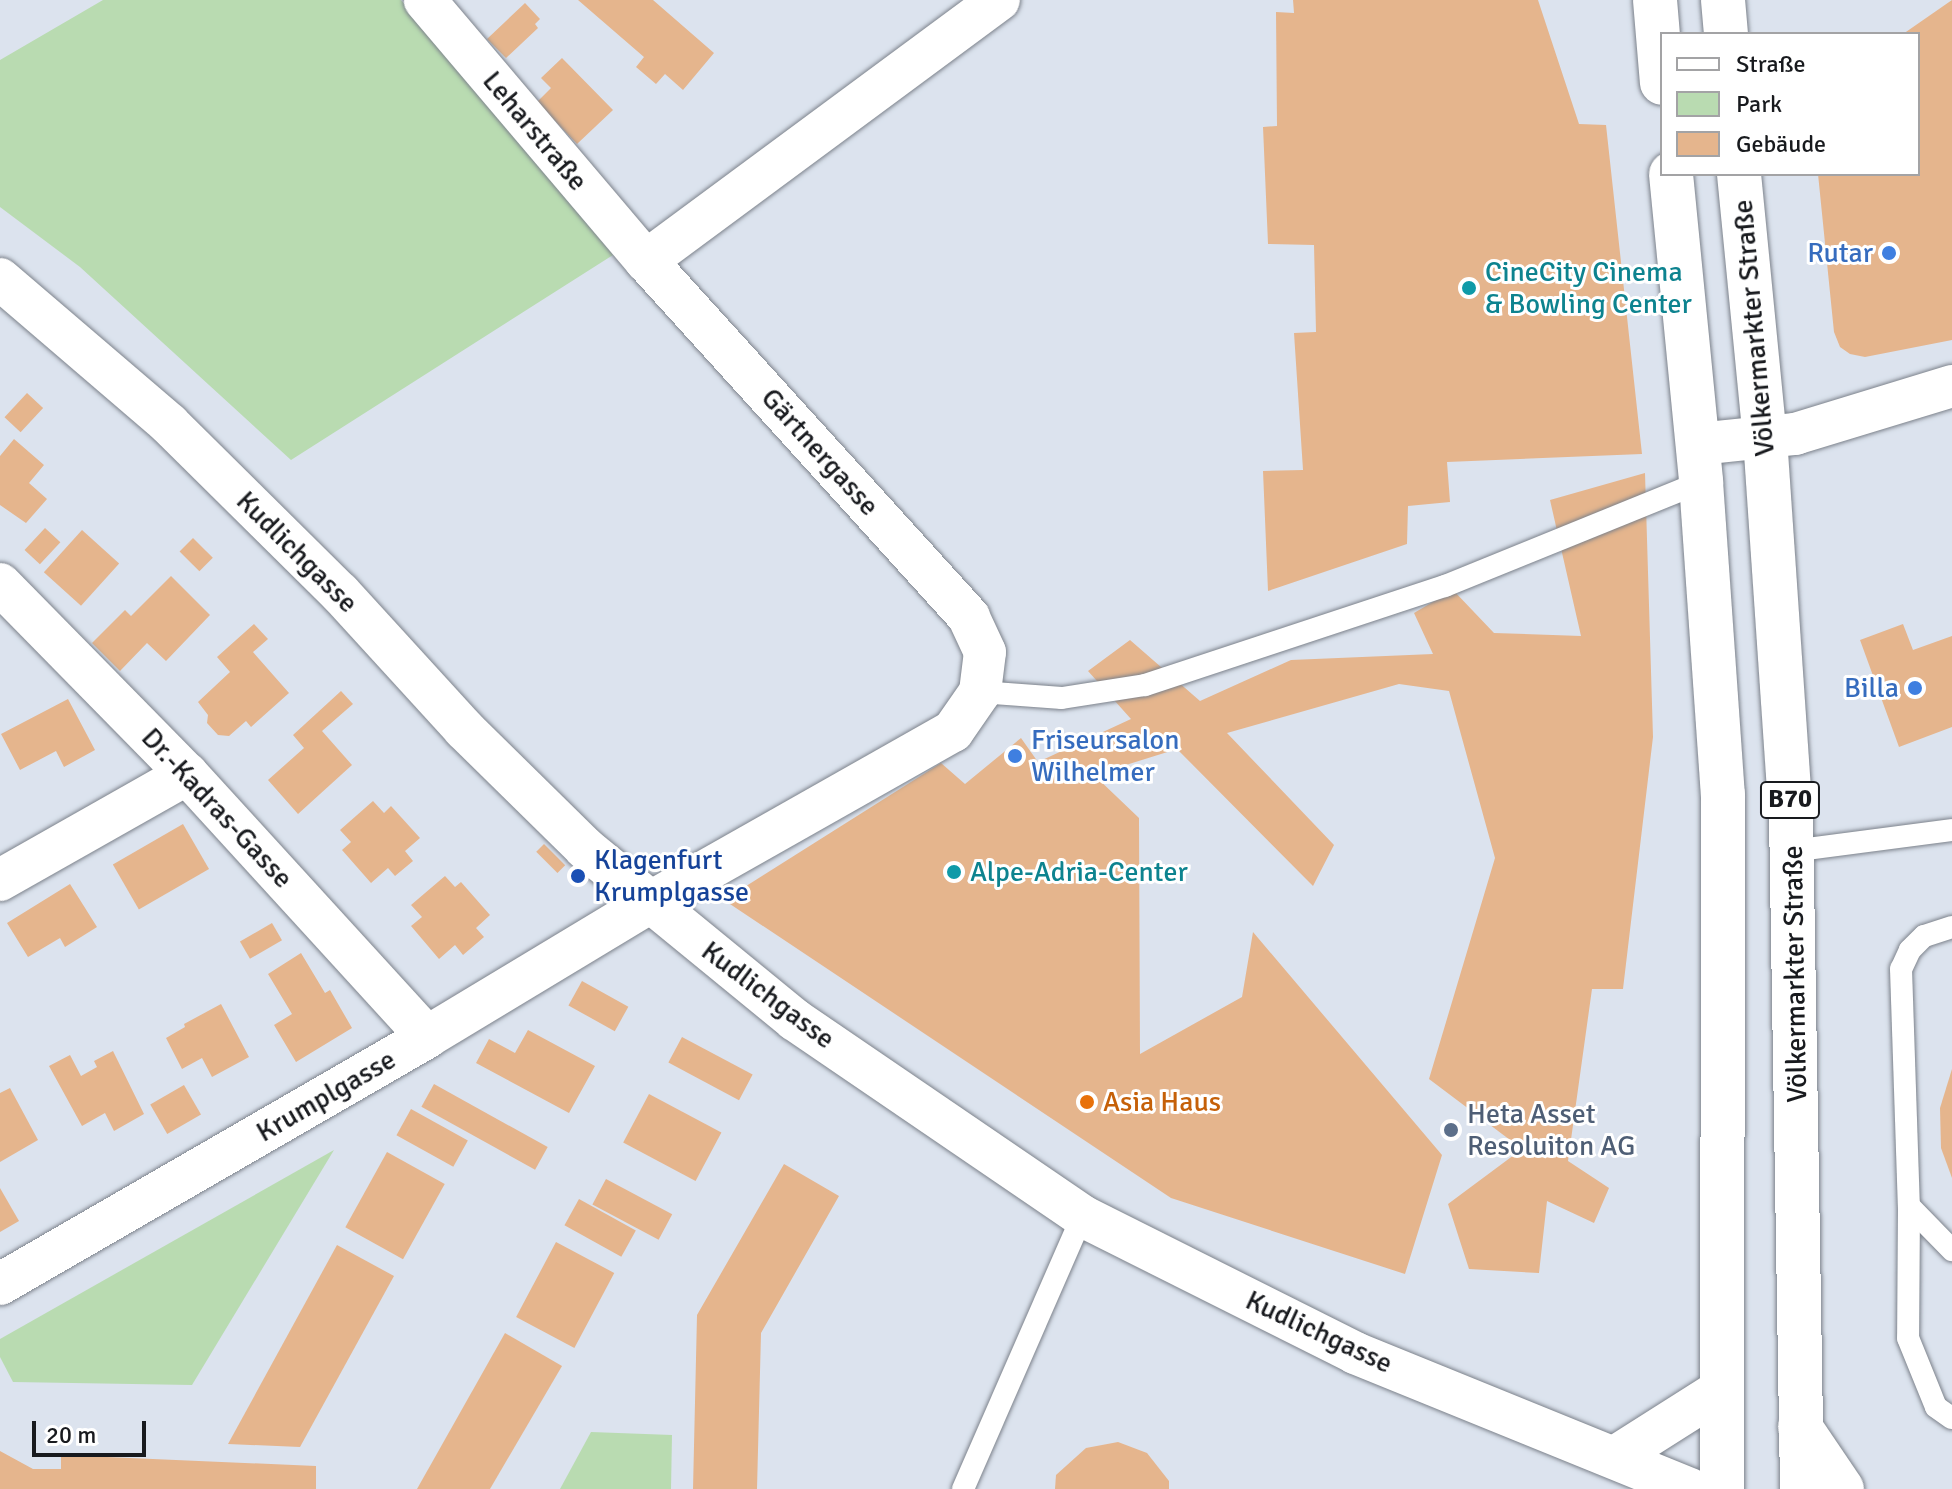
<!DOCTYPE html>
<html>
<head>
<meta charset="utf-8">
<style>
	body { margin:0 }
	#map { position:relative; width:1952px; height:1489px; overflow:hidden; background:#dce3ee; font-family:Signika,sans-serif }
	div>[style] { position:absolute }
	.green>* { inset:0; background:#b9dbb1 }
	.building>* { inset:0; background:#e5b58d; transform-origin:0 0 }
	.roads { filter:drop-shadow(0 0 2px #7c828b) drop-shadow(0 0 2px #7c828b) }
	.lane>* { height:22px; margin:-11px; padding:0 11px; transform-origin:11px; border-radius:11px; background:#fff }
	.street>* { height:42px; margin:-21px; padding:0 21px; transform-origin:21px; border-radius:21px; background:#fff }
	.primary>* { height:44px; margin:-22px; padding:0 22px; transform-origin:22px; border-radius:22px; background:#fff }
	.dots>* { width:22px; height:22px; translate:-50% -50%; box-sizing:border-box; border:4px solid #fff; border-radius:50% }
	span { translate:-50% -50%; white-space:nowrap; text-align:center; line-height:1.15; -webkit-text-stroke:6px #fff; paint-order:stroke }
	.shield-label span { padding:2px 6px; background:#fff; border:2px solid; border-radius:6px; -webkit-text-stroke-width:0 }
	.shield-label { font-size:26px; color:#181a1e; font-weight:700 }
	.street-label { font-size:28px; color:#181a1e }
	.shop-label { font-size:28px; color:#366cbe }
	.right { translate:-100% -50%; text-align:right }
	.left { translate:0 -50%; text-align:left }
	.culture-label { font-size:28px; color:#0d838f }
	.transit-label { font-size:28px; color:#164399 }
	.food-label { font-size:28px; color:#c56008 }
	.service-label { font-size:28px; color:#4e5e75 }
	.legend { position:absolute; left:1660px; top:32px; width:260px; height:144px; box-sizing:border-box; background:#fff; border:2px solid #a3a3a5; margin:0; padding:10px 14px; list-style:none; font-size:24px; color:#181a1e }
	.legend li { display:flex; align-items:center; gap:16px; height:40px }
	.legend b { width:40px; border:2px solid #a3a3a5 }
	.scale { position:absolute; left:32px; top:1421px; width:114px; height:36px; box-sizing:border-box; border:4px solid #181a1e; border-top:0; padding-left:10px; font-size:24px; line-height:28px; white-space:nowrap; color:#181a1e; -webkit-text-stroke:6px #fff; paint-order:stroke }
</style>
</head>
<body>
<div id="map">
	<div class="green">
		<i style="clip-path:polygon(103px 0,401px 0,613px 255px,291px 460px,80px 267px,0 207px,0 60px)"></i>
		<i style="clip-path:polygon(334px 1150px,192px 1385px,13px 1382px,0 1357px,0 1339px)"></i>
		<i style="clip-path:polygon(591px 1432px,672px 1435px,671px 1489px,560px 1489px)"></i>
	</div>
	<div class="building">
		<i style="clip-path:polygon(578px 0,653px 0,714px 53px,683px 90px,665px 74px,656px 84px,636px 67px,644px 57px)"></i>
		<i style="clip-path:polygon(1293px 0,1538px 0,1579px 124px,1606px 125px,1642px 454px,1447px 462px,1450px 502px,1408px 506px,1407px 544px,1268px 591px,1263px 471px,1303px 470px,1294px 333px,1316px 332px,1314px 245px,1268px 244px,1263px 127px,1277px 126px,1276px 12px,1294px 13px)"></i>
		<i style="clip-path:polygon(1952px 0,1952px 340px,1865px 357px,1850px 354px,1840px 347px,1834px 332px,1818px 174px,1918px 174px,1918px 34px,1903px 34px)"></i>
		<i style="clip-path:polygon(525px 3px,540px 19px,535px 24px,538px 28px,506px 58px,487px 39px)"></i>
		<i style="clip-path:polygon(562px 58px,613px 110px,577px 144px,537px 102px,551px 88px,541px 78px)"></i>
		<i style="left:27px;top:393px;width:22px;height:33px;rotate:43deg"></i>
		<i style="clip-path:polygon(14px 439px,44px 465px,29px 483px,47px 499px,26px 523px,0 505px,0 456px)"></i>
		<i style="clip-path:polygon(1645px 473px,1653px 737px,1623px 989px,1592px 989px,1568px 1161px,1609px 1188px,1594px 1223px,1547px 1201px,1539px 1273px,1469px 1269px,1448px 1204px,1522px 1149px,1429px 1079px,1495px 858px,1449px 691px,1399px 684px,1227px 733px,1334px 845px,1313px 886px,1177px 749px,1094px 775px,1139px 818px,1140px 1054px,1242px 997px,1253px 932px,1442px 1155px,1405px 1274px,1171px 1198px,724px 900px,941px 763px,965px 784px,1021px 738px,1038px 762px,1131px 719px,1088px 671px,1130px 640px,1200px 701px,1291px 660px,1433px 654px,1414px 613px,1453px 590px,1494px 633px,1581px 636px,1550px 500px)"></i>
		<i style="left:45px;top:528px;width:21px;height:30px;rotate:43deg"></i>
		<i style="left:82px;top:530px;width:50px;height:57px;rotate:42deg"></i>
		<i style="left:193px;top:538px;width:28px;height:19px;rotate:45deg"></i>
		<i style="clip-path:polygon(171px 576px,210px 615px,166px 661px,147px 643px,120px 671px,92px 643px,125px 610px,131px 616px)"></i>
		<i style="clip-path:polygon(254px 624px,268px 639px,253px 652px,289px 693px,251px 727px,246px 721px,229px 736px,218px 735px,207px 723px,208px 715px,198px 702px,230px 672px,217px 657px)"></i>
		<i style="clip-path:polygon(1903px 624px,1913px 650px,1952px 636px,1952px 727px,1899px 747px,1860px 640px)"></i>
		<i style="clip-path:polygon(341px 691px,353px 704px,322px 731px,352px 765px,298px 814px,268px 780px,304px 748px,293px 735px)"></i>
		<i style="clip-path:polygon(68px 699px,95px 750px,64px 767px,56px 751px,20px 770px,1px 734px)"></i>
		<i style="clip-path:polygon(373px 801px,384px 813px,391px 806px,420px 838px,405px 851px,413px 861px,395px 876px,388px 868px,371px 883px,342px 850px,351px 842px,340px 830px)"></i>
		<i style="left:183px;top:824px;width:52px;height:81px;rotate:60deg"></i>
		<i style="left:544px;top:844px;width:30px;height:11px;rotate:45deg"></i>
		<i style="clip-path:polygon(445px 876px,455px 887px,461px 882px,490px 915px,476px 928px,484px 937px,463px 955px,455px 945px,439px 959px,411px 926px,422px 917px,411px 905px)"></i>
		<i style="clip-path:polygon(70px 884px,97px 927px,65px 947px,60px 938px,28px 957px,7px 923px)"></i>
		<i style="left:272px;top:923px;width:20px;height:37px;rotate:60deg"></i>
		<i style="clip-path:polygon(301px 953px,325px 993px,330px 990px,352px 1028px,296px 1062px,274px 1025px,292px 1014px,268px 974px)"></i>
		<i style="left:582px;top:981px;width:53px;height:28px;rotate:29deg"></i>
		<i style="clip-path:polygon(221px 1004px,249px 1057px,212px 1077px,202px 1058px,182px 1069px,166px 1038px,185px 1027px,184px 1024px)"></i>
		<i style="clip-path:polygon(528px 1030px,595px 1066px,569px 1113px,476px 1063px,489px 1039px,515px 1053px)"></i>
		<i style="left:682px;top:1037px;width:80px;height:29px;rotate:28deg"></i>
		<i style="clip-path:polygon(113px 1051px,144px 1114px,114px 1131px,105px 1113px,82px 1126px,49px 1066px,70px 1055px,81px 1076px,97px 1067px,94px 1061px)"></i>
		<i style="clip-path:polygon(1952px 1069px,1952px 1178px,1941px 1148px,1940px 1108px)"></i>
		<i style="left:434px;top:1084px;width:130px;height:26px;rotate:29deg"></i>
		<i style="left:184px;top:1085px;width:34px;height:39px;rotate:60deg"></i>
		<i style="clip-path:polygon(10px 1088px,38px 1140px,0 1162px,0 1093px)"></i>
		<i style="left:649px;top:1094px;width:82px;height:55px;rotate:28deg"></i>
		<i style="left:411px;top:1109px;width:65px;height:30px;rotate:29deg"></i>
		<i style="left:387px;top:1152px;width:66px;height:86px;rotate:29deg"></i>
		<i style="clip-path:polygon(784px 1164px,839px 1196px,761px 1333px,757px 1489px,693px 1489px,697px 1315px)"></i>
		<i style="left:606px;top:1179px;width:75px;height:29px;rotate:28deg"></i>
		<i style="clip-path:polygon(0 1188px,19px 1221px,0 1232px)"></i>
		<i style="left:579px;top:1199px;width:65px;height:30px;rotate:29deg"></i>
		<i style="left:556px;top:1242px;width:66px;height:85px;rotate:28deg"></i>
		<i style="clip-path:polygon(337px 1245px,394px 1276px,300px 1447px,228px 1444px)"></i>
		<i style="clip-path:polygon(505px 1333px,562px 1366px,490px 1489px,417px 1489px)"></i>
		<i style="clip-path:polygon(1118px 1442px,1147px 1453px,1169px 1481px,1169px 1489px,1055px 1489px,1056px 1475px,1086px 1448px)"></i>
		<i style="clip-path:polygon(0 1451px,33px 1469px,61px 1469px,61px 1455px,316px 1466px,316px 1489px,0 1489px)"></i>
	</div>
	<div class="roads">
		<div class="lane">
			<i style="left:980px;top:692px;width:82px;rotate:4.2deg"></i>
			<i style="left:1062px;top:698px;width:84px;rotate:-8.9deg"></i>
			<i style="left:1145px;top:685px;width:316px;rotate:-18.3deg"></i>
			<i style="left:1445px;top:586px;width:276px;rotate:-22.1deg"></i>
			<i style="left:1792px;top:851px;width:161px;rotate:-7.5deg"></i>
			<i style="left:1952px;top:927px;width:29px;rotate:162deg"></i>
			<i style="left:1924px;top:936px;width:20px;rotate:135deg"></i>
			<i style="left:1910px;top:950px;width:21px;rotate:115deg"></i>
			<i style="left:1901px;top:969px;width:237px;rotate:88.1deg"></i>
			<i style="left:1909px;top:1206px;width:62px;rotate:45.7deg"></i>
			<i style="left:1909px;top:1206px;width:132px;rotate:90.4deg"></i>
			<i style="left:1908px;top:1338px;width:74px;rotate:67.9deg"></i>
			<i style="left:1936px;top:1407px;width:19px;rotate:35deg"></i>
			<i style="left:963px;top:1489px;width:298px;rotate:-66.4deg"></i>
		</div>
		<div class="street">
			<i style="left:646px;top:261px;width:439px;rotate:-36.5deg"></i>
			<i style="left:0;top:279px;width:223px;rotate:40.6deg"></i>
			<i style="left:169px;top:424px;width:240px;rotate:44.7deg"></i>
			<i style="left:340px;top:593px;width:184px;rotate:47.6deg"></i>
			<i style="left:464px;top:729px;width:170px;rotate:44.5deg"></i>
			<i style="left:585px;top:848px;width:271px;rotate:39.3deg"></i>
			<i style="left:795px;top:1020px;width:348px;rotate:34.3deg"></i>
			<i style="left:1082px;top:1216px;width:305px;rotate:26.6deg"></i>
			<i style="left:1355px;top:1353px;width:362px;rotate:22.1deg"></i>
			<i style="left:1698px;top:444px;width:98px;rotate:-5.9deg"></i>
			<i style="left:1795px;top:434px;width:164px;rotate:-17deg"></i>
			<i style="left:0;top:584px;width:267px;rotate:45.5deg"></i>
			<i style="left:187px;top:774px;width:356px;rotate:47.6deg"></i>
			<i style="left:0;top:880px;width:215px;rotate:-29.5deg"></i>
			<i style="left:0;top:1284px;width:493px;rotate:-30deg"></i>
			<i style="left:427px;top:1037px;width:259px;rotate:-31.1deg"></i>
			<i style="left:649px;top:903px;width:349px;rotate:-29.5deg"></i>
			<i style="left:953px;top:731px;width:47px;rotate:-55.3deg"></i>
			<i style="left:980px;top:692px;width:40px;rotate:-82.9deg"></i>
			<i style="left:985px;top:652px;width:38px;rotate:-115deg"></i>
			<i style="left:969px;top:617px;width:481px;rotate:-132.2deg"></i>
			<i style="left:646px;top:261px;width:342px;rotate:-130.3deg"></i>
			<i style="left:1615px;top:1457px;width:127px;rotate:-32.4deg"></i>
		</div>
		<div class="primary">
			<i style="left:1655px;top:0;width:83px;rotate:85.2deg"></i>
			<i style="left:1723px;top:0;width:34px;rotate:85deg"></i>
			<i style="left:1671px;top:174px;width:309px;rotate:84.4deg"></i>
			<i style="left:1701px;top:482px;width:313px;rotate:86deg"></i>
			<i style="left:1723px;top:794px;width:695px;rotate:90.08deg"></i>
			<i style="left:1739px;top:174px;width:265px;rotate:84.4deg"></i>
			<i style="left:1765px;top:438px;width:379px;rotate:86.1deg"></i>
			<i style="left:1791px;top:816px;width:673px;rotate:89.06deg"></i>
			<i style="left:1800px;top:1427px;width:75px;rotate:55.9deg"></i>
		</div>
	</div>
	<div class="dots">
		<i style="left:1889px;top:253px;background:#3f7fe0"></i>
		<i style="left:1469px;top:288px;background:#0f9aa8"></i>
		<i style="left:1915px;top:688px;background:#3f7fe0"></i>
		<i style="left:1015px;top:756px;background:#3f7fe0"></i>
		<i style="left:954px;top:872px;background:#0f9aa8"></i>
		<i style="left:578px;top:876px;background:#1a4fb4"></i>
		<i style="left:1087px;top:1102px;background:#e8710a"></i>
		<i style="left:1451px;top:1130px;background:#5c6f8a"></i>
	</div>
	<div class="shield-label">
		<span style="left:1790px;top:800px">B70</span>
	</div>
	<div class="street-label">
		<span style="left:535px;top:131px;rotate:50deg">Leharstraße</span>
		<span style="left:1754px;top:328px;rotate:-95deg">Völkermarkter Straße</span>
		<span style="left:820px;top:452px;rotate:48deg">Gärtnergasse</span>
		<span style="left:297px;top:552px;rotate:45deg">Kudlichgasse</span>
		<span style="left:217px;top:808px;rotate:47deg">Dr.-Kadras-Gasse</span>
		<span style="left:1795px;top:974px;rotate:-91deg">Völkermarkter Straße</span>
		<span style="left:768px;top:995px;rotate:37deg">Kudlichgasse</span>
		<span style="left:326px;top:1096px;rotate:-30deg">Krumplgasse</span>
		<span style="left:1319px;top:1332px;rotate:25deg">Kudlichgasse</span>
	</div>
	<div class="shop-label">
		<span class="right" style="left:1873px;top:253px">Rutar</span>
		<span class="right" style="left:1899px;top:688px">Billa</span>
		<span class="left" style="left:1031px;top:756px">Friseursalon<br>Wilhelmer</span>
	</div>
	<div class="culture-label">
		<span class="left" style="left:1485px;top:288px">CineCity Cinema<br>&amp; Bowling Center</span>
		<span class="left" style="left:970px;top:872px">Alpe-Adria-Center</span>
	</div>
	<div class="transit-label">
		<span class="left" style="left:594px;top:876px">Klagenfurt<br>Krumplgasse</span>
	</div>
	<div class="food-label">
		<span class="left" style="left:1103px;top:1102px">Asia Haus</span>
	</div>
	<div class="service-label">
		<span class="left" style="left:1467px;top:1130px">Heta Asset<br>Resoluiton AG</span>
	</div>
	<ul class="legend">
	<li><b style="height:10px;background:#fff"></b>Straße</li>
	<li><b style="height:22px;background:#b9dbb1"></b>Park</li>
	<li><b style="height:22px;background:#e5b58d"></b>Gebäude</li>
	</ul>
	<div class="scale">20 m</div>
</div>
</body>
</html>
